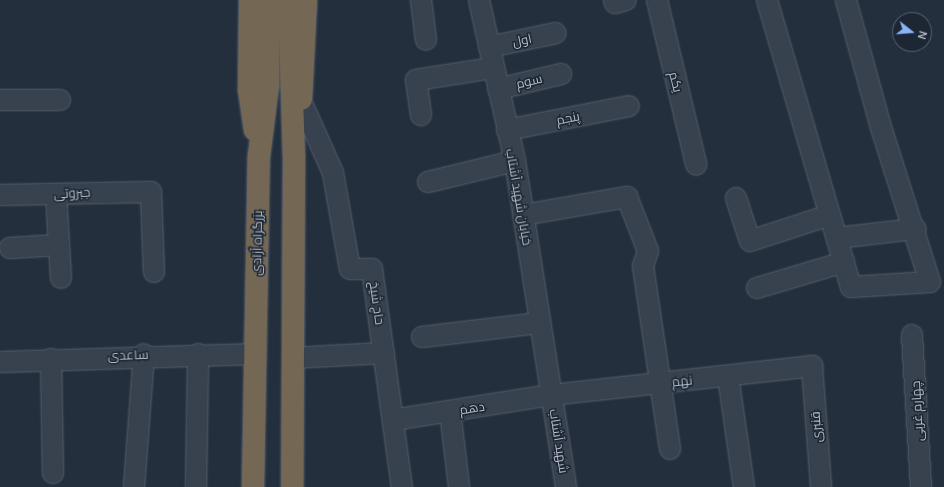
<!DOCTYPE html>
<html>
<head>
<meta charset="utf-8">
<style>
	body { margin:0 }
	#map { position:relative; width:944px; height:487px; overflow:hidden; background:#242f3e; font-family:Manrope,Cairo,sans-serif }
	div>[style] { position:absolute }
	.roads { filter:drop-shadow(0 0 1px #565f6c) drop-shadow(0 0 1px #565f6c) }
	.minor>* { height:20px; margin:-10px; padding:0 10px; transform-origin:10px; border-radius:10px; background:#38414e }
	.highway>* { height:22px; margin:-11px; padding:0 11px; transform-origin:11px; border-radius:11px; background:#746855 }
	span { translate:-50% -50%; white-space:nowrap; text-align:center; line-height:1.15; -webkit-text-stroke:3px #1d2633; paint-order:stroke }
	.street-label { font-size:13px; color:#b4bcc9 }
	.north { position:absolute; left:892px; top:12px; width:40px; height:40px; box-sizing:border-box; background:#1d2633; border:1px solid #59626f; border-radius:50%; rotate:107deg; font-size:11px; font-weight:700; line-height:16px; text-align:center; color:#b4bcc9 }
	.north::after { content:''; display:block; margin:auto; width:14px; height:18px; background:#8ab4f8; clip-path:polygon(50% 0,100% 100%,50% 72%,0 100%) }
</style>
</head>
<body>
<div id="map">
	<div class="roads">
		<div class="minor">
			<i style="left:421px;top:0;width:40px;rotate:82.9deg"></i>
			<i style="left:479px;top:0;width:165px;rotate:77.4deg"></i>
			<i style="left:515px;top:161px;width:330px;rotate:81.1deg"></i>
			<i style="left:614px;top:0;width:3px;rotate:72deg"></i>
			<i style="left:615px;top:3px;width:11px;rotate:-15deg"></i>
			<i style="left:657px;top:0;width:169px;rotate:76.6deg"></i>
			<i style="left:767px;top:0;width:299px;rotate:73.7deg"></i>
			<i style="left:851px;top:287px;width:79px;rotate:-3.6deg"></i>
			<i style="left:930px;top:282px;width:158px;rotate:-107.6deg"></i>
			<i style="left:882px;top:131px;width:136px;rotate:-105.4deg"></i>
			<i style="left:489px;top:47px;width:68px;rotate:-11.8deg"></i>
			<i style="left:498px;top:89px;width:65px;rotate:-13.4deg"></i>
			<i style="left:0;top:100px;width:60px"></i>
			<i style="left:301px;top:101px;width:79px;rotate:66deg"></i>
			<i style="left:333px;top:173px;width:97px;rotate:80deg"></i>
			<i style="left:350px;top:269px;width:22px"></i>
			<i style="left:372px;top:269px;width:220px;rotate:82.2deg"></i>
			<i style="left:421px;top:115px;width:35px;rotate:-98deg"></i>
			<i style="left:416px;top:80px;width:78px;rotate:-8.9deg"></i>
			<i style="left:507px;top:130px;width:124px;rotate:-11.1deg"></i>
			<i style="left:428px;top:182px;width:89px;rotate:-13.6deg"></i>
			<i style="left:56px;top:194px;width:84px;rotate:86.6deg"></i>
			<i style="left:0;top:195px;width:151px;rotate:-1.1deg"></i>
			<i style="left:151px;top:192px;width:80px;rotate:87.9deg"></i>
			<i style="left:736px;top:198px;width:45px;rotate:72deg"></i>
			<i style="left:750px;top:241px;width:84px;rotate:-18deg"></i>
			<i style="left:523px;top:215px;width:106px;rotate:-9.8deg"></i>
			<i style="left:627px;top:197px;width:58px;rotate:68.7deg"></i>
			<i style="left:648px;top:251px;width:16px;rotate:108deg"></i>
			<i style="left:643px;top:266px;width:185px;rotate:81.6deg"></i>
			<i style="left:837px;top:238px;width:79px;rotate:-6.6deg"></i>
			<i style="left:10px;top:248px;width:49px;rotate:-3.5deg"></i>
			<i style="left:757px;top:288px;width:91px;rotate:-16.6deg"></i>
			<i style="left:912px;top:335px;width:152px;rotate:86.6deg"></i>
			<i style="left:422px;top:337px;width:119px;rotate:-6.8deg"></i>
			<i style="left:292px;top:358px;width:92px;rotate:-3.1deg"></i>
			<i style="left:51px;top:359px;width:114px;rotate:89deg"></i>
			<i style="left:0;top:362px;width:255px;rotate:-1.8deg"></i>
			<i style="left:728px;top:376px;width:112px;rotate:81.8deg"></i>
			<i style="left:450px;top:411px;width:77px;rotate:83.2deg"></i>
			<i style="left:393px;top:420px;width:160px;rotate:-9deg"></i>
			<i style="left:551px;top:395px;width:263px;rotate:-6.3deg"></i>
			<i style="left:812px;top:366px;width:121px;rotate:85.7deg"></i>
			<i style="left:134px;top:487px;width:133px;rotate:-85.7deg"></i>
			<i style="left:196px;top:487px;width:133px;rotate:-89.1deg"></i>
		</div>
		<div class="highway">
			<i style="left:250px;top:0;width:89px;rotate:90.6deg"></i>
			<i style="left:249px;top:89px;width:41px;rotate:81.7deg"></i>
			<i style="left:289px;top:0;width:156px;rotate:88.2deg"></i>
			<i style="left:294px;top:156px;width:331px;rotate:90.3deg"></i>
			<i style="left:301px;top:99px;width:99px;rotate:-87.1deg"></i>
			<i style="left:253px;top:487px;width:331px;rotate:-89deg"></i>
			<i style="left:259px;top:156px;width:72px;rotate:-82.8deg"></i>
			<i style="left:268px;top:85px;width:85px;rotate:-90deg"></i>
		</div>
	</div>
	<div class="street-label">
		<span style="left:522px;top:40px;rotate:-12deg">اول</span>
		<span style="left:529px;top:81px;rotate:-13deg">سوم</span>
		<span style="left:676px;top:82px;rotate:76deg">یکم</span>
		<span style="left:568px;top:118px;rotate:-11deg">پنجم</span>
		<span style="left:72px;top:193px;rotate:-3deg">جبروتی</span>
		<span style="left:519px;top:197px;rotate:80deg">خیابان شهید آشتاب</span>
		<span style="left:257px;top:243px;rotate:-89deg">بزرگراه آزادی</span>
		<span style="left:377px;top:303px;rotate:82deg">حاج شیخ</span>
		<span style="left:128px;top:355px;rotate:-2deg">ساعدی</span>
		<span style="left:682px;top:381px;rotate:-6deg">نهم</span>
		<span style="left:472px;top:408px;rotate:-9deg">دهم</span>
		<span style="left:917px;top:411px;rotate:-93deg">چهارم غربی</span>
		<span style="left:816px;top:427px;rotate:-94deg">قنبری</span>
		<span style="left:559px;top:441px;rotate:81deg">شهید آشتاب</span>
	</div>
	<div class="north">N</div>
</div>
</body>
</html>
